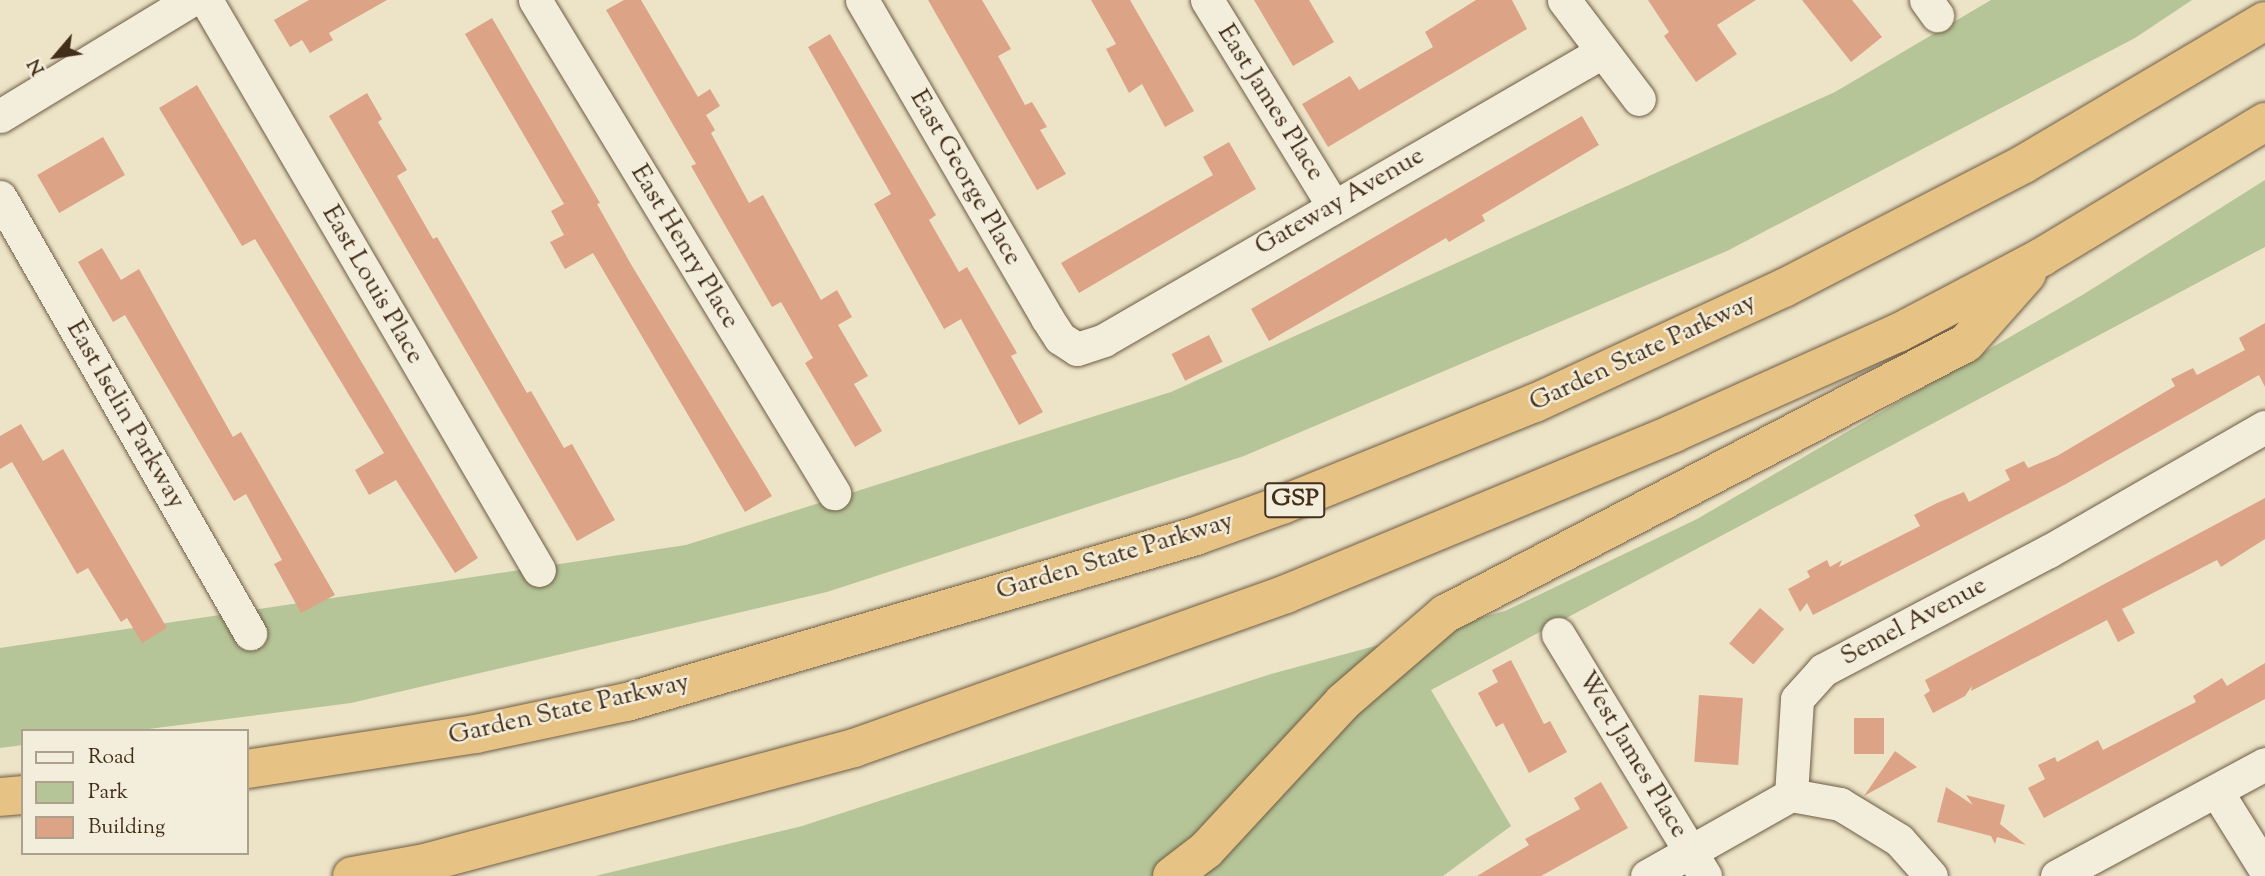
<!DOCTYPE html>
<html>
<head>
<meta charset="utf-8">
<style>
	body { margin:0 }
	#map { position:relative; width:2265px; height:876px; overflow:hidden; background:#ede4c7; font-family:"Sorts Mill Goudy",serif }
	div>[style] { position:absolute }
	.green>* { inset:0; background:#b5c598 }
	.building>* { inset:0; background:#dda386; transform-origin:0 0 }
	.roads { filter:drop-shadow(0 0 2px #6e5c44) drop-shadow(0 0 2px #6e5c44) }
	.minor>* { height:33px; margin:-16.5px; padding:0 16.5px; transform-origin:16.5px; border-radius:16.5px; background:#f3eddb }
	.highway>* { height:38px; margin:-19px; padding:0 19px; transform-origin:19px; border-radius:19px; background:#e6c284 }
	span { translate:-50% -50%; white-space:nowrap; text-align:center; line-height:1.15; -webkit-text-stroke:5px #f3eddb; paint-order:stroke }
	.shield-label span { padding:2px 5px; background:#f3eddb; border:2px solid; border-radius:5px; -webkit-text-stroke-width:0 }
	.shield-label { font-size:24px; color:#432e19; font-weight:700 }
	.street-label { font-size:26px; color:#432e19 }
	.legend { position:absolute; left:21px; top:729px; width:228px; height:126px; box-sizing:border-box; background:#f3eddb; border:2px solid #ada18d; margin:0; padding:9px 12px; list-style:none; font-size:21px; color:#432e19 }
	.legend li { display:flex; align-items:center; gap:14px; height:35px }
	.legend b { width:35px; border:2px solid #ada18d }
	.north { position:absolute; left:21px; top:21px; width:70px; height:70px; -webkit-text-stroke:5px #f3eddb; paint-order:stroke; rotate:241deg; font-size:19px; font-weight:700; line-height:28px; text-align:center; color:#432e19 }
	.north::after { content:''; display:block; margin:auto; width:24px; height:32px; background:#432e19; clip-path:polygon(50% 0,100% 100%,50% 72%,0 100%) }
</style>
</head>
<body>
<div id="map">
	<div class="green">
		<i style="clip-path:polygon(1991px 0,2192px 0,2135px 38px,1727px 251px,1244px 456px,827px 592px,351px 703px,133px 731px,23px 731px,23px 745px,0 748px,0 648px,686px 545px,1171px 392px,1835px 92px)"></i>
		<i style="clip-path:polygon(2265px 180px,2265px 247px,1431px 690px,1511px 826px,1443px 876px,595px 876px,802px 826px,1271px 674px,1505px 611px,1697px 519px,2084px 294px)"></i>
	</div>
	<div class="building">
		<i style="clip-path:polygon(309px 0,387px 0,329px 33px,333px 40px,310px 53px,302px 40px,290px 47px,274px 20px)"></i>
		<i style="clip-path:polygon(624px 0,641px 0,698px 97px,710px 89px,720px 106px,706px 115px,715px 130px,711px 133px,749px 203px,763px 195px,821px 300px,837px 290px,852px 317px,838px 325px,868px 376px,854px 384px,882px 431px,855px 447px,805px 363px,813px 358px,781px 302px,772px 307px,691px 166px,696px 164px,606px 10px)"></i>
		<i style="clip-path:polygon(928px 0,982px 0,1011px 49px,998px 56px,1025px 105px,1032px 102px,1047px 127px,1040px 130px,1066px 174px,1037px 190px)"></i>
		<i style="clip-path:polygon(1091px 0,1130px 0,1194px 111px,1165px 127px,1142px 84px,1129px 93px,1106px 49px,1116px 44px)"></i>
		<i style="clip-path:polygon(1254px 0,1309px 0,1334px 42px,1293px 66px)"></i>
		<i style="clip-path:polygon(1476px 0,1512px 0,1527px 29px,1328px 147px,1302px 104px,1350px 76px,1359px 90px,1433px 47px,1425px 32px)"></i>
		<i style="clip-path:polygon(1648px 0,1756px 0,1717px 25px,1737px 54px,1696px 82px,1664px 36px,1669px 32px)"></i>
		<i style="clip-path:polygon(1802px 0,1852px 0,1882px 37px,1851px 62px)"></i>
		<i style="clip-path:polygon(492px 18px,600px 203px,597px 204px,632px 266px,772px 496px,745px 512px,593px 253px,565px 269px,550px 242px,564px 235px,551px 211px,564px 204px,465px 34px)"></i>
		<i style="clip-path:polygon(830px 34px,936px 215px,929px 220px,959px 272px,967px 267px,1017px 353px,1011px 356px,1043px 412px,1019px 425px,961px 319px,944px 329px,874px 204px,891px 194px,808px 47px)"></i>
		<i style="clip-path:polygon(197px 85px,478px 558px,455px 573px,396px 480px,369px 495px,355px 470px,384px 453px,255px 239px,242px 246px,159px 108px)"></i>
		<i style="clip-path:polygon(367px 93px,382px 119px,378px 122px,407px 170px,397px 176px,433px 239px,437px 237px,527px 393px,531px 391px,564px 448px,572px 444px,615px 520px,577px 541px,329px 116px)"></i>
		<i style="clip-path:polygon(1582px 116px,1599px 145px,1482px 215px,1485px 221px,1449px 242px,1446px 238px,1269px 341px,1251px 309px)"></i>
		<i style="left:103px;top:137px;width:44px;height:76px;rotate:60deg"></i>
		<i style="clip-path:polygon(1229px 142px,1256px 189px,1079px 293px,1061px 263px,1213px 175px,1203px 157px)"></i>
		<i style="clip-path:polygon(102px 248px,121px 280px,139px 269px,233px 437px,241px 432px,335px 595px,301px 613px,274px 564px,282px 560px,246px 494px,234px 501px,125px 315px,113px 322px,78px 262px)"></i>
		<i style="clip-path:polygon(2265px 323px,2265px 387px,2259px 375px,2066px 484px,1926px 557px,1813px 615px,1807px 603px,1800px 612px,1788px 589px,1810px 577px,1807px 571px,1827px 560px,1830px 567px,1842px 560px,1839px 567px,1920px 526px,1914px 515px,1937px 503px,1964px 492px,1969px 502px,2010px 480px,2005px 470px,2024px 461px,2028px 468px,2057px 456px,2175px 386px,2171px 379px,2193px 368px,2197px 375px,2245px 350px,2239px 338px)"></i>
		<i style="left:1209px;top:335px;width:30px;height:42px;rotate:63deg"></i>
		<i style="clip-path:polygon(21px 424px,43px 461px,63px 449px,167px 628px,142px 643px,127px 618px,121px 622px,88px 568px,77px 574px,12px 462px,0 469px,0 436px)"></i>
		<i style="clip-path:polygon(2265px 498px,2265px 539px,2221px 567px,2217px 560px,2122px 609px,2135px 633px,2118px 642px,2107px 620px,1971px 691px,1972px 686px,1965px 696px,1933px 713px,1924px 695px,1930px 691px,1925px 680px)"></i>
		<i style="left:1760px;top:608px;width:32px;height:47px;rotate:41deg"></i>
		<i style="clip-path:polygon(1511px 660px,1544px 724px,1550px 721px,1567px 752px,1529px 773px,1503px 723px,1496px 727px,1478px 693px,1498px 682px,1492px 670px)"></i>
		<i style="clip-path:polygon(2265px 663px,2265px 699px,2044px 818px,2028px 788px,2045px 779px,2038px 765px,2055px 757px,2057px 762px,2098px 740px,2103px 750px,2196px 702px,2193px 696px,2222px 678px,2227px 686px)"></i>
		<i style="left:1699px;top:695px;width:44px;height:67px;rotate:4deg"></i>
		<i style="left:1854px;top:718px;width:30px;height:36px"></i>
		<i style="clip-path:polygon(1895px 751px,1917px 767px,1864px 796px)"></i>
		<i style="clip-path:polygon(1601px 782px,1628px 828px,1541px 876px,1477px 876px,1529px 845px,1525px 839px,1580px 809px,1574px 798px)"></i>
		<i style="clip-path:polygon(1946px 787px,1973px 805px,1966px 795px,2005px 805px,2000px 824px,2026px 845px,1997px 837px,1995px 844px,1991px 836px,1937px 822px)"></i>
	</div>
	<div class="roads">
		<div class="minor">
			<i style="left:206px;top:0;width:660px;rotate:59.71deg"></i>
			<i style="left:535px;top:0;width:577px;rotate:58.76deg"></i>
			<i style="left:862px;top:0;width:368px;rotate:59.8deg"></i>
			<i style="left:1047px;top:318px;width:24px;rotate:57deg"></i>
			<i style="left:1060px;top:338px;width:20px;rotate:33deg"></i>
			<i style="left:1077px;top:349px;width:28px;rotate:-18deg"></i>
			<i style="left:1104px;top:340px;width:575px;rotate:-30.04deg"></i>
			<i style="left:1207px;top:0;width:241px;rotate:58.5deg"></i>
			<i style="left:1564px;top:0;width:124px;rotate:52.9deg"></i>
			<i style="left:1926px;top:0;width:19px;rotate:54deg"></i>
			<i style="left:0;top:116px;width:223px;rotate:-31.3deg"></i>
			<i style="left:0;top:197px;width:503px;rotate:60.17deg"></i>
			<i style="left:1558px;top:634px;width:283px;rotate:58.7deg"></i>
			<i style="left:2217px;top:792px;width:91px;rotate:58.1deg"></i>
			<i style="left:1791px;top:795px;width:96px;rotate:-86.4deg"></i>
			<i style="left:1797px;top:699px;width:39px;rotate:-48deg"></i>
			<i style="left:1823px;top:670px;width:255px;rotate:-27.8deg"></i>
			<i style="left:2049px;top:551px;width:249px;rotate:-29.9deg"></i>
			<i style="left:1791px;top:795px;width:50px;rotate:10.4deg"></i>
			<i style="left:1840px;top:804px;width:69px;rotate:31.4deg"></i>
			<i style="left:1899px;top:840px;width:48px;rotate:48.4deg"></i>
			<i style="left:1647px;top:876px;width:165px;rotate:-29.4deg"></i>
			<i style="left:2057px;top:876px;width:236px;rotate:-28.3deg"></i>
		</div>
		<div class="highway">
			<i style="left:247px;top:769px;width:232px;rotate:-8.7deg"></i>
			<i style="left:476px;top:734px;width:154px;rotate:-12deg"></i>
			<i style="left:627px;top:702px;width:593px;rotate:-16.26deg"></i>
			<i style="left:1196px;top:536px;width:91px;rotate:-19.8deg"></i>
			<i style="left:1282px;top:505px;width:273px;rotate:-22deg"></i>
			<i style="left:1535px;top:403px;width:274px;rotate:-24.8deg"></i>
			<i style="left:1784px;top:288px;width:270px;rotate:-27.3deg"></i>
			<i style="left:2024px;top:164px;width:280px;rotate:-30.7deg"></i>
			<i style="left:0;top:797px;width:23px;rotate:-5deg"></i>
			<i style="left:352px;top:876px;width:74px;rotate:-10.1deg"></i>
			<i style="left:425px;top:863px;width:444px;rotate:-15deg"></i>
			<i style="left:854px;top:748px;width:459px;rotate:-19.6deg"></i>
			<i style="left:1286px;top:594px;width:420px;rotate:-22.5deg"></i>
			<i style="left:1674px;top:433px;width:245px;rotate:-24.1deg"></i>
			<i style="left:1898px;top:333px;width:163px;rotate:-27.8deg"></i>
			<i style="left:2042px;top:257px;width:261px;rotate:-31.2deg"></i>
			<i style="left:1172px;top:876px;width:43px;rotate:-37.4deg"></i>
			<i style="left:1206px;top:850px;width:202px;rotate:-47.2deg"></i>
			<i style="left:1343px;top:702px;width:135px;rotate:-40.8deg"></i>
			<i style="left:1445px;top:614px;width:587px;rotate:-27.48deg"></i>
			<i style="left:1966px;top:343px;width:92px;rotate:-48.5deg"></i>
		</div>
	</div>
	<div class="shield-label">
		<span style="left:1295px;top:500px">GSP</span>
	</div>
	<div class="street-label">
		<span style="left:1270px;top:103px;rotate:58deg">East James Place</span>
		<span style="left:965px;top:178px;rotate:60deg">East George Place</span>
		<span style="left:1340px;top:202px;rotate:-30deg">Gateway Avenue</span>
		<span style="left:684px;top:247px;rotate:59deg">East Henry Place</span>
		<span style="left:372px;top:285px;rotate:60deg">East Louis Place</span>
		<span style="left:1643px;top:353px;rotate:-25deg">Garden State Parkway</span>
		<span style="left:125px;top:415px;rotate:60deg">East Iselin Parkway</span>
		<span style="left:1115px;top:557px;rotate:-17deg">Garden State Parkway</span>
		<span style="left:1914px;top:622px;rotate:-28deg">Semel Avenue</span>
		<span style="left:569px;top:710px;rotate:-13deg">Garden State Parkway</span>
		<span style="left:1632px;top:755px;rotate:59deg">West James Place</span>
	</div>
	<ul class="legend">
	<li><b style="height:9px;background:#f3eddb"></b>Road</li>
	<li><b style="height:19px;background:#b5c598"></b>Park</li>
	<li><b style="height:19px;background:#dda386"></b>Building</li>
	</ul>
	<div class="north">N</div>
</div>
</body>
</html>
